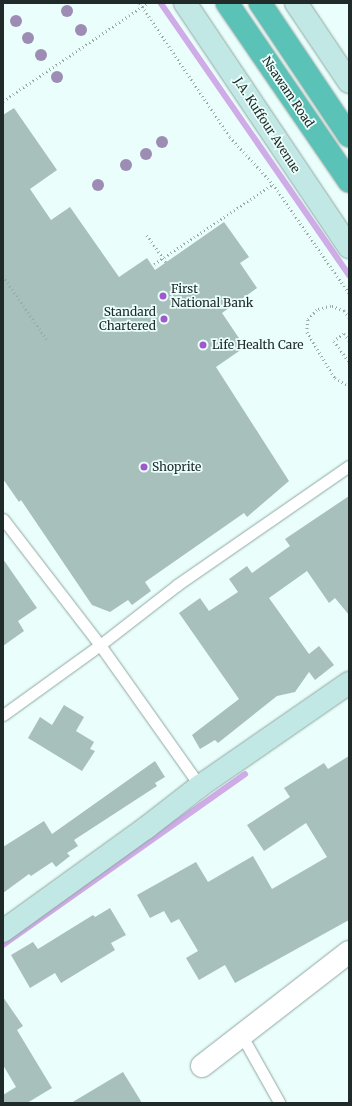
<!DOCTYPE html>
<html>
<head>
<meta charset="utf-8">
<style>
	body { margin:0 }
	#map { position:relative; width:352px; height:1106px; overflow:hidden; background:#eafefb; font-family:Merriweather,serif }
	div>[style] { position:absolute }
	.stream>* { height:5.5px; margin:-2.75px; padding:0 2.75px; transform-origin:2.75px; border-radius:2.75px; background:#cfabe7 }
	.building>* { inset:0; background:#a8c0bc }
	.path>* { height:2.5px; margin-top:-1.25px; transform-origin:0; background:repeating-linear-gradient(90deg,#99a9a6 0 1px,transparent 0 4px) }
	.roads { filter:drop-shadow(0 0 1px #8fa7a3) drop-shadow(0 0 1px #8fa7a3) }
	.service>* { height:11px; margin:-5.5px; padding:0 5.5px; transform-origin:5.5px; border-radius:5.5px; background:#fff }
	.minor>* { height:22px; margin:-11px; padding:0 11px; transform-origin:11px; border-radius:11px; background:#fff }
	.secondary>* { height:22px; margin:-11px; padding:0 11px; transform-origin:11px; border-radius:11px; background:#c1e8e4 }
	.trunk>* { height:22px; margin:-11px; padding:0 11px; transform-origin:11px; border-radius:11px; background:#5ac2b7 }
	.trees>* { width:12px; height:12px; margin:-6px; border-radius:50%; background:#9d8db4 }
	.dots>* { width:11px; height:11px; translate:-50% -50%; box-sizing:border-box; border:2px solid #eafefb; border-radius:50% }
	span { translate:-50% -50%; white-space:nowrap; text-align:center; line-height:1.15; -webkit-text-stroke:3.5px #eafefb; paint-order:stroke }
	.street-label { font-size:12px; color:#202a28 }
	.poi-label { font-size:12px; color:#202a28 }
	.left { translate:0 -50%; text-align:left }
	.right { translate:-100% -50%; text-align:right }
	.frame { position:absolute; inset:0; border:4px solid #202a28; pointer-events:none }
</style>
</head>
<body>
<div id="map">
	<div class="stream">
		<i style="left:161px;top:3px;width:331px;rotate:55.3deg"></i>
		<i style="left:3px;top:945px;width:296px;rotate:-35.2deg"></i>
	</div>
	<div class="building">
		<i style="clip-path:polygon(14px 108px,57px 170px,30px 189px,51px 220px,70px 207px,119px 277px,147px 258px,155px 270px,224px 222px,249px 257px,240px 263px,257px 288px,222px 313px,245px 347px,216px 367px,289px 481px,247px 517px,244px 513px,145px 582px,151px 591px,132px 605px,128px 600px,110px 612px,92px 605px,21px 500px,19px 502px,3px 479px,3px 115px)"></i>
		<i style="clip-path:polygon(349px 496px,349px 615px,335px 598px,329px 603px,307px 571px,269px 598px,309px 654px,319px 646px,334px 665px,315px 680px,309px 672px,295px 692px,277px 696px,218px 743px,215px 740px,200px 749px,192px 735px,239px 699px,179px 613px,200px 598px,209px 611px,238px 592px,229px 579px,247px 566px,252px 573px,290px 546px,285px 539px)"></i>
		<i style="clip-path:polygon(3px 559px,37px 608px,18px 621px,24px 631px,3px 646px)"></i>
		<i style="clip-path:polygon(64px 705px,84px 717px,76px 731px,94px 742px,90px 749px,95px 751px,82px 771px,28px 738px,40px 717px,52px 725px)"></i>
		<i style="clip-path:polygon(349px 756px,349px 920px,235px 983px,225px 965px,199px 980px,186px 958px,198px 951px,179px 919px,171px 923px,164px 911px,150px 918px,137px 895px,196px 862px,208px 882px,253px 856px,272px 889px,327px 857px,306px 823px,264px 851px,247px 825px,290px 797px,284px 788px,324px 763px,328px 769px)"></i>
		<i style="clip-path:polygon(155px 761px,165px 777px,155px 783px,157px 786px,74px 840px,78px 846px,67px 853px,70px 856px,56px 867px,52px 862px,31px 876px,29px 874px,3px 893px,3px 847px,44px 821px,52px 834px)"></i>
		<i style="clip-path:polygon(110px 908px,126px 935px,111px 943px,115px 950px,61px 983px,55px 973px,30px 988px,11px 955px,33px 942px,38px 949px,93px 915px,95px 917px)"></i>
		<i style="clip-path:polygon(3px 997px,23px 1026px,17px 1030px,52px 1088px,27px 1103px,3px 1103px,3px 1095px,16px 1087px,3px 1065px)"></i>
		<i style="clip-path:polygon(123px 1072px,142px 1103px,71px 1103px)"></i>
	</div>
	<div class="path">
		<i style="left:140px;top:3px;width:161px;rotate:56.1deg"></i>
		<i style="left:230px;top:137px;width:64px;rotate:47.5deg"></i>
		<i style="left:273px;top:184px;width:133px;rotate:55.1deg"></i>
		<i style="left:3px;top:101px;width:174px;rotate:-34.2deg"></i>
		<i style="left:147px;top:235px;width:33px;rotate:55deg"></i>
		<i style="left:154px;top:264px;width:143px;rotate:-33.9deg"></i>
		<i style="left:3px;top:276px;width:79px;rotate:55.3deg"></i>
		<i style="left:349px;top:318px;width:9px;rotate:-126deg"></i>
		<i style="left:344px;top:311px;width:14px;rotate:-159deg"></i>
		<i style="left:331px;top:306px;width:15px;rotate:164deg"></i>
		<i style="left:317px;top:310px;width:13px;rotate:132deg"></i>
		<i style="left:308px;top:320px;width:12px;rotate:95deg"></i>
		<i style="left:307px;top:332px;width:54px;rotate:58.7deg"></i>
		<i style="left:335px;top:378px;width:16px;rotate:30deg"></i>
		<i style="left:349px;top:341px;width:9px;rotate:-126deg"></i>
		<i style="left:344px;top:334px;width:12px;rotate:145deg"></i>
		<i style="left:334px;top:341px;width:26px;rotate:54deg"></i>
	</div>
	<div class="roads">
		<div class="service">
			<i style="left:3px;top:519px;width:159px;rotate:52.4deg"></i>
			<i style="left:100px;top:645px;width:173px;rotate:54.7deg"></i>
			<i style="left:3px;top:715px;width:120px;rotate:-35.8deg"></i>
			<i style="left:100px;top:645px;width:98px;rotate:-37.9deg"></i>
			<i style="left:177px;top:585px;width:209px;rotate:-34.7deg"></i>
			<i style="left:242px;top:1036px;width:76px;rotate:60.7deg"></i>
		</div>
		<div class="minor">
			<i style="left:202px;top:1066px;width:186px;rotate:-37.8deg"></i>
		</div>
		<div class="secondary">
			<i style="left:185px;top:3px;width:294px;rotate:56.1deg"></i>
			<i style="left:296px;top:3px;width:95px;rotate:56.1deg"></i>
			<i style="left:3px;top:931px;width:176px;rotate:-35.8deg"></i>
			<i style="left:146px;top:828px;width:68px;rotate:-37.9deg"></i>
			<i style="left:200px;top:786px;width:181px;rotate:-34.7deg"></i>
		</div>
		<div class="trunk">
			<i style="left:227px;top:3px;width:216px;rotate:55.6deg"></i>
			<i style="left:260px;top:3px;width:160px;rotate:56.2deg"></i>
		</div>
	</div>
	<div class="trees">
		<i style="left:67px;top:11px"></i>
		<i style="left:16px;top:21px"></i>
		<i style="left:81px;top:30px"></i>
		<i style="left:28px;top:38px"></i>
		<i style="left:41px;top:55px"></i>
		<i style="left:57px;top:77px"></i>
		<i style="left:162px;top:142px"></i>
		<i style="left:146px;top:154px"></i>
		<i style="left:126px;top:165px"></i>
		<i style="left:98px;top:185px"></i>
	</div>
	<div class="dots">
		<i style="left:163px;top:296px;background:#a158cc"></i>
		<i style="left:164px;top:319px;background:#a158cc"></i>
		<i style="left:203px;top:345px;background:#a158cc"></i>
		<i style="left:144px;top:467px;background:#a158cc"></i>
	</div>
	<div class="street-label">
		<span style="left:288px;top:92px;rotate:56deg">Nsawam Road</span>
		<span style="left:267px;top:125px;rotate:57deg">J.A. Kuffour Avenue</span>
	</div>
	<div class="poi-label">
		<span class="left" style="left:171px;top:296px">First<br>National Bank</span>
		<span class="right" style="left:156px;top:319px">Standard<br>Chartered</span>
		<span class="left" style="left:212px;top:345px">Life Health Care</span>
		<span class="left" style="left:152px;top:467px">Shoprite</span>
	</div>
	<div class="frame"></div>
</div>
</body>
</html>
